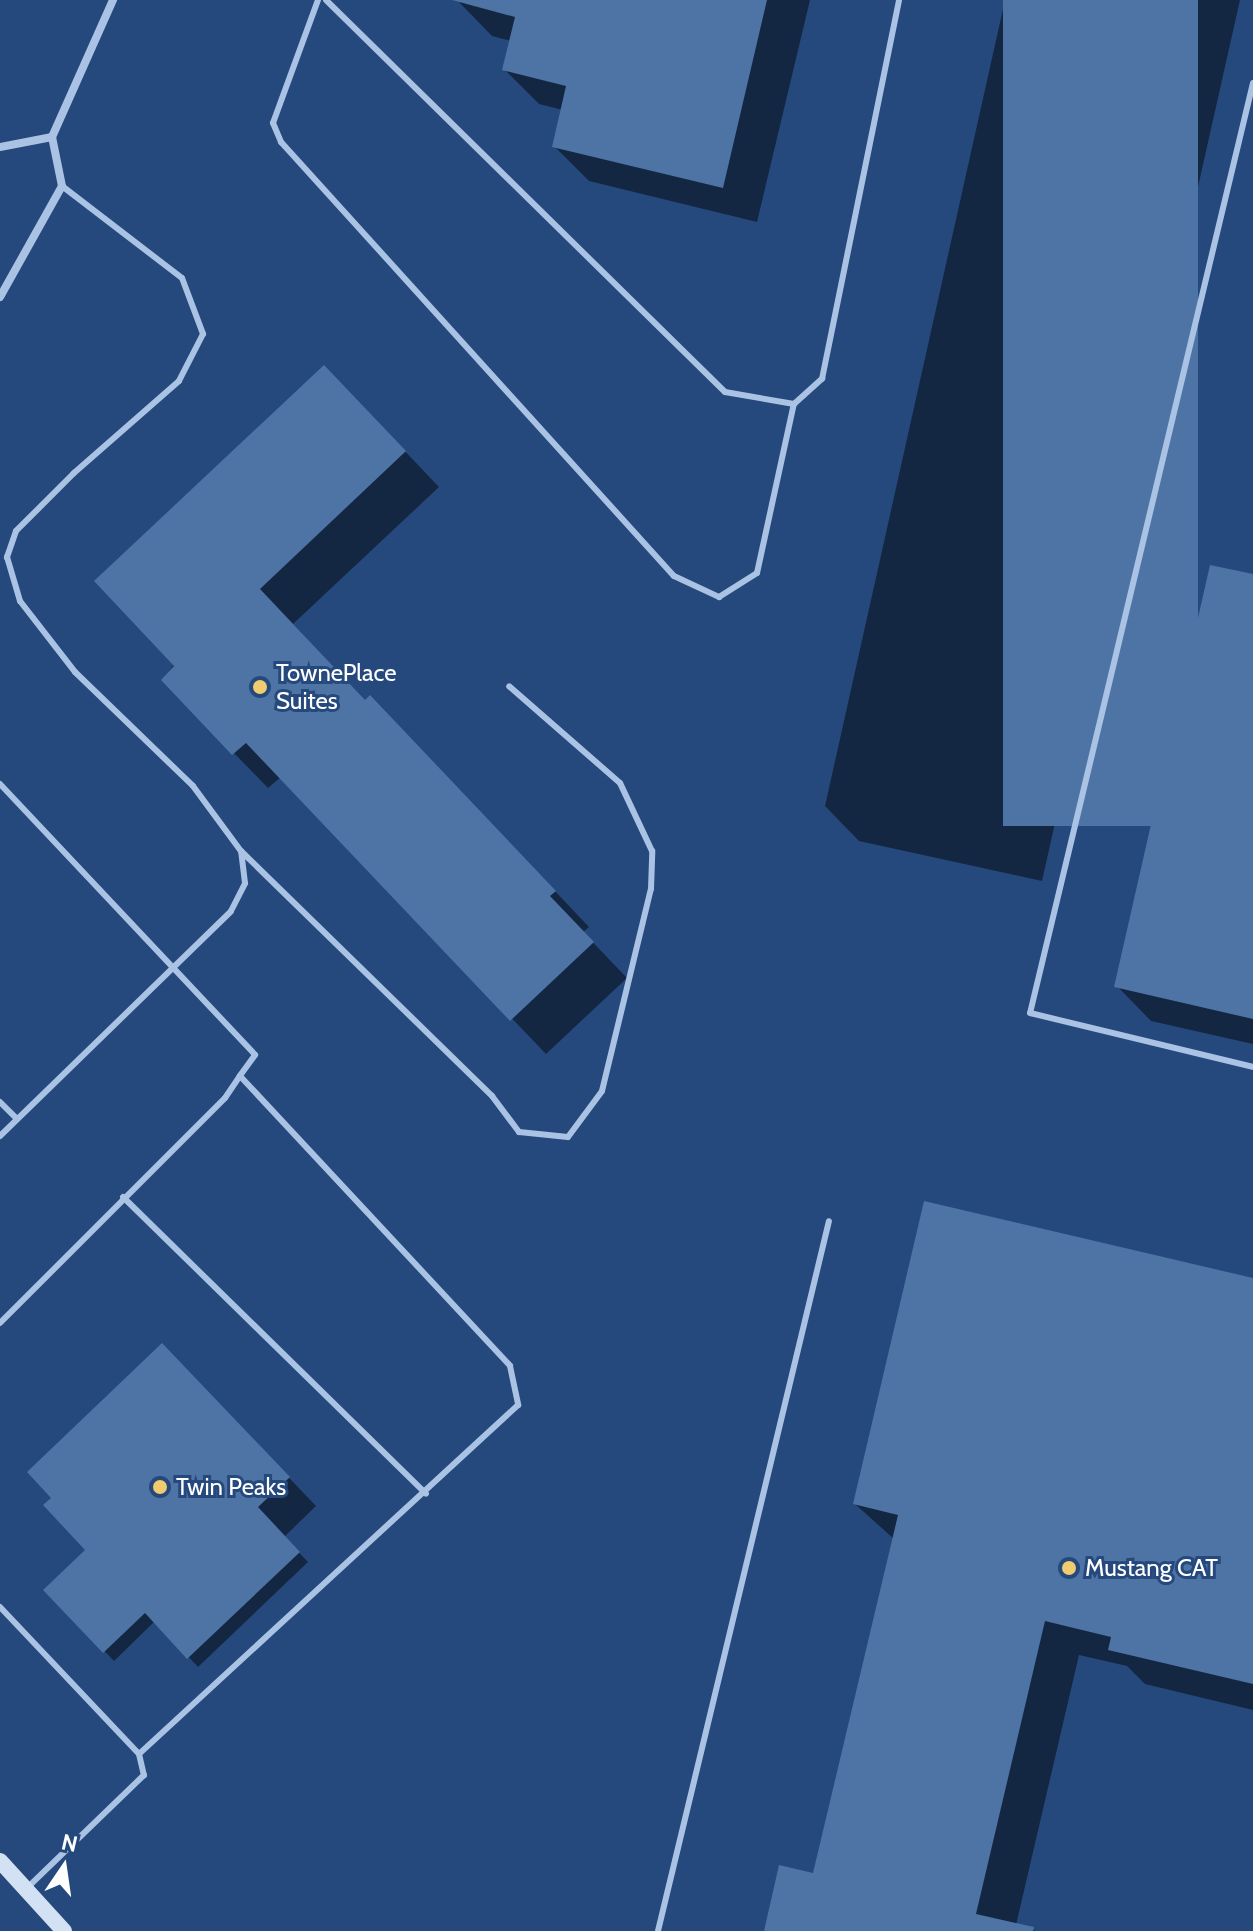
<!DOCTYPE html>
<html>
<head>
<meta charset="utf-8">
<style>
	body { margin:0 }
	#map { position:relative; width:1253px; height:1931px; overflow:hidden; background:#25497c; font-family:Cabin,sans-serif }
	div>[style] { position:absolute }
	.shadow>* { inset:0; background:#0007 }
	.building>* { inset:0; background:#4e73a5; transform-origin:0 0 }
	.lane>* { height:6px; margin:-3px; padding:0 3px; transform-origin:3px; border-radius:3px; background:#aac3e5 }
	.street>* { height:8px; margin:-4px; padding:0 4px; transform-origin:4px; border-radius:4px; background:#aac3e5 }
	.secondary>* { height:16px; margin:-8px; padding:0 8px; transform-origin:8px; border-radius:8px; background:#d3e1f5 }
	.dots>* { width:22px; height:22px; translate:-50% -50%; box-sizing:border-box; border:4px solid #25497c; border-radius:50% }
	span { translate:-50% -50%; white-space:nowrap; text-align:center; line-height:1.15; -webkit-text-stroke:6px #25497c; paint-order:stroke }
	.poi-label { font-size:24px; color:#fff }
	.left { translate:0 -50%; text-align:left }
	.north { position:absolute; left:24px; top:1827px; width:80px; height:80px; -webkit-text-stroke:6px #25497c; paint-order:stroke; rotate:13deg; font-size:22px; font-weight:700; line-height:32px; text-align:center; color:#fff }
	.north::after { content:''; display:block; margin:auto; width:28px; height:36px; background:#fff; clip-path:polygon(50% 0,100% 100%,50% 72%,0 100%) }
</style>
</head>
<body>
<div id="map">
	<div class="shadow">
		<i style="clip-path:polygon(457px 0,810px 0,757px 222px,589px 181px,554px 146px,563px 110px,539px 104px,504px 69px,511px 41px,492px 36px)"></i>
		<i style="clip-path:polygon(1005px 0,1240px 0,1042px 881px,859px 841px,825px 806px)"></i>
		<i style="clip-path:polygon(358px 402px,439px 487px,293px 624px,366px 702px,404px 732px,589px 927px,583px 932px,627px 978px,546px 1054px,281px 777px,268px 788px,163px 680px)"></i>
		<i style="clip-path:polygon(1253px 577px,1253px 1044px,1151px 1021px,1117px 986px)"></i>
		<i style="clip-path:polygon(1253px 1280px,1253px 1710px,1145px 1684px,1127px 1666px,1079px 1655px,1016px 1925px,1036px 1931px,766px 1931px,815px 1876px,894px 1539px,855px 1504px)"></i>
		<i style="clip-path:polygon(190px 1374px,316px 1506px,284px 1537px,308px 1562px,198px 1667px,155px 1621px,114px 1661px,46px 1590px,88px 1550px)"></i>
	</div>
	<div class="building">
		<i style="clip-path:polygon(452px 0,767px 0,723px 188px,552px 147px,566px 86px,502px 70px,515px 17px)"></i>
		<i style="left:1003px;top:0;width:195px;height:826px"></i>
		<i style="clip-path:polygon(324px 365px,406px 451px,260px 589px,365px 700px,370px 695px,556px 891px,550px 896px,594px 942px,510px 1021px,246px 743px,232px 755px,161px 680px,174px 666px,94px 581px)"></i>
		<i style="clip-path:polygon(1210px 565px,1253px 574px,1253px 1019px,1114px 987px)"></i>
		<i style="clip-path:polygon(924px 1201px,1253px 1278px,1253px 1684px,1108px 1650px,1111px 1637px,1045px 1621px,976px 1914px,1034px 1927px,1033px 1931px,764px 1931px,779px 1865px,813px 1873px,898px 1515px,853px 1504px)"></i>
		<i style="clip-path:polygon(162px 1343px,290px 1477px,258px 1507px,300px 1552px,187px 1659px,145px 1613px,103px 1653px,43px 1590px,85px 1550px,43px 1505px,51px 1498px,27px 1472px)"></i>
	</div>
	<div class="lane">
		<i style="left:318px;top:0;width:131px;rotate:110.1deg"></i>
		<i style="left:273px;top:123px;width:21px;rotate:67deg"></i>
		<i style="left:281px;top:142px;width:585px;rotate:47.84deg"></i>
		<i style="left:674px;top:576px;width:50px;rotate:25deg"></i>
		<i style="left:719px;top:597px;width:45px;rotate:-32.3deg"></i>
		<i style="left:757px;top:573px;width:173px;rotate:-77.7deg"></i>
		<i style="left:326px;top:0;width:559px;rotate:44.49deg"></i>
		<i style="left:725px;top:392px;width:70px;rotate:9.9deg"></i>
		<i style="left:794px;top:404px;width:38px;rotate:-42deg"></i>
		<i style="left:822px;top:379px;width:387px;rotate:-78.5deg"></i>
		<i style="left:1253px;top:83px;width:956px;rotate:103.48deg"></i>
		<i style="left:1030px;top:1013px;width:229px;rotate:13.6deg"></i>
		<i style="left:62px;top:186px;width:151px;rotate:37.5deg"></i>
		<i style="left:182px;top:278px;width:60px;rotate:69.4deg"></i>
		<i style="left:203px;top:334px;width:53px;rotate:117.1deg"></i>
		<i style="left:179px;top:381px;width:140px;rotate:138.8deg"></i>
		<i style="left:74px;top:473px;width:82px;rotate:135deg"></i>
		<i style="left:16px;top:531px;width:28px;rotate:109deg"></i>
		<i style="left:7px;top:557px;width:46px;rotate:73.5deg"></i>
		<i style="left:20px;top:601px;width:90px;rotate:52.2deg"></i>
		<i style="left:75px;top:672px;width:164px;rotate:44deg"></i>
		<i style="left:193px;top:786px;width:81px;rotate:53.6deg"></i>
		<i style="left:241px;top:851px;width:351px;rotate:44.3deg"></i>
		<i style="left:492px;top:1096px;width:45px;rotate:53.1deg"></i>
		<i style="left:519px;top:1132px;width:49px;rotate:5.8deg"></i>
		<i style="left:568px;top:1137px;width:57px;rotate:-53.5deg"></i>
		<i style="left:602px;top:1091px;width:208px;rotate:-76.4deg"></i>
		<i style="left:651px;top:889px;width:38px;rotate:-88deg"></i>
		<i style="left:652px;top:851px;width:75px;rotate:-115.2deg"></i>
		<i style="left:620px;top:783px;width:147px;rotate:-138.9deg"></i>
		<i style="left:0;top:784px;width:372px;rotate:46.7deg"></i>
		<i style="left:255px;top:1055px;width:26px;rotate:126deg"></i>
		<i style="left:240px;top:1076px;width:396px;rotate:47deg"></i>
		<i style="left:510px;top:1366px;width:40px;rotate:78deg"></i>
		<i style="left:518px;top:1405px;width:515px;rotate:137.36deg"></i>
		<i style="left:0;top:1102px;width:24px;rotate:45deg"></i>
		<i style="left:0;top:1136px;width:322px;rotate:-44.2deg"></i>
		<i style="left:231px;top:911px;width:31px;rotate:-63deg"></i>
		<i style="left:245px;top:883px;width:32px;rotate:-97deg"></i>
		<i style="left:123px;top:1197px;width:424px;rotate:44.4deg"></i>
		<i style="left:0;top:1323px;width:318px;rotate:-45deg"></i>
		<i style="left:225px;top:1098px;width:27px;rotate:-56deg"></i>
		<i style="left:0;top:1607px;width:202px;rotate:46.6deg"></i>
		<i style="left:139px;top:1754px;width:22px;rotate:77deg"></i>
		<i style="left:144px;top:1775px;width:161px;rotate:136deg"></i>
		<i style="left:658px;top:1931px;width:730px;rotate:-76.46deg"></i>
	</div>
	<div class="street">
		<i style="left:0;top:147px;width:53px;rotate:-10.9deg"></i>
		<i style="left:0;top:297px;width:127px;rotate:-60.8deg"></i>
		<i style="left:62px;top:186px;width:50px;rotate:-101.5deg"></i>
		<i style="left:52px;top:137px;width:150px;rotate:-66deg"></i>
	</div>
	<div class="secondary">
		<i style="left:0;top:1861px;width:95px;rotate:47.6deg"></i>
	</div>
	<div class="dots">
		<i style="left:260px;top:687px;background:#eecc6f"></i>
		<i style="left:160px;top:1487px;background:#eecc6f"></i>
		<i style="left:1069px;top:1568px;background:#eecc6f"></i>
	</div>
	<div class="poi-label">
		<span class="left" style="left:276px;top:687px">TownePlace<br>Suites</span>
		<span class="left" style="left:176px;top:1487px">Twin Peaks</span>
		<span class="left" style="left:1085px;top:1568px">Mustang CAT</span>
	</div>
	<div class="north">N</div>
</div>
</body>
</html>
